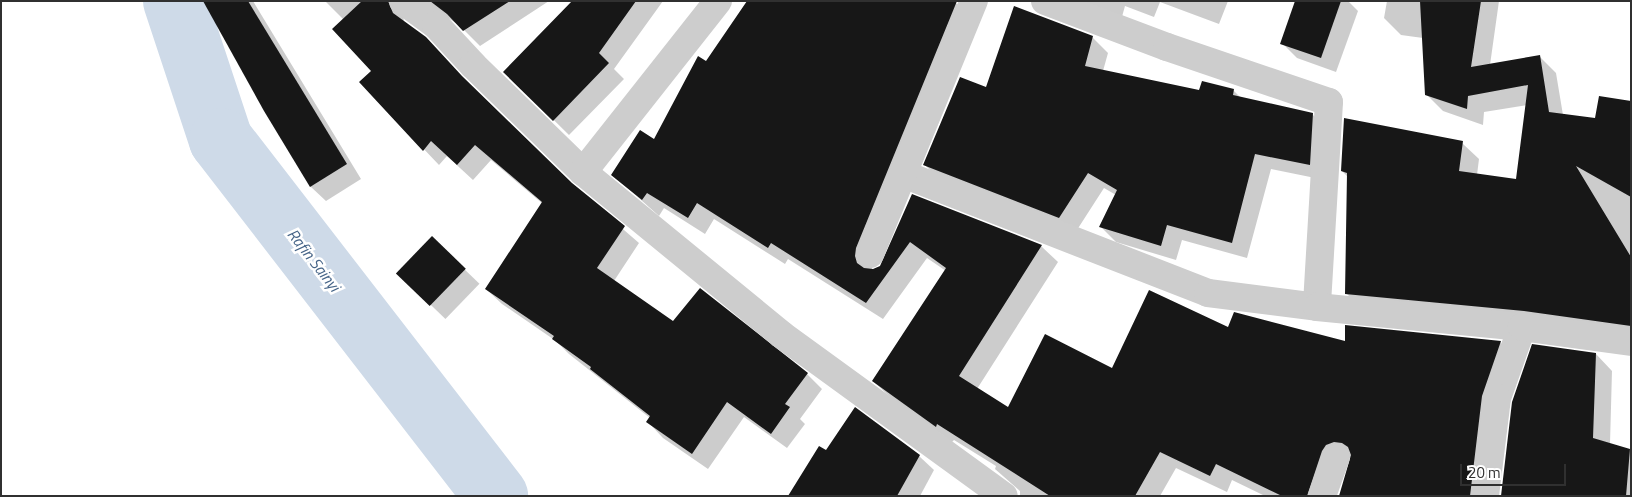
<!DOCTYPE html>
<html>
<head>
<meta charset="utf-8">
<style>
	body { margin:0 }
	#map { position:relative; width:1632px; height:497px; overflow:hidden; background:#fff; font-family:"Titillium Web",sans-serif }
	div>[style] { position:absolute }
	.shadow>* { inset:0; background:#0003; transform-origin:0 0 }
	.river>* { height:64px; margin:-32px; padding:0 32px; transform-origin:32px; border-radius:32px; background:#cedae8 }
	.building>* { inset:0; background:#171717; transform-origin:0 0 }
	.minor>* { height:28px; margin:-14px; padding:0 14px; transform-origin:14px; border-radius:14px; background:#cdcdcd }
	span { translate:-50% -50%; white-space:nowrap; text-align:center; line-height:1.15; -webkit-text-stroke:5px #fff; paint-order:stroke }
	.water-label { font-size:16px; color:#476588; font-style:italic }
	.frame { position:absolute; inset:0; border:2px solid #303030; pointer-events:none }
	.scale { position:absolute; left:1460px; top:464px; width:106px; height:22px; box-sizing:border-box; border:2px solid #303030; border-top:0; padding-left:6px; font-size:15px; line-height:18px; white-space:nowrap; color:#303030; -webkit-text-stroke:4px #fff; paint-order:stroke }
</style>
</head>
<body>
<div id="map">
	<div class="shadow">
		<i style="clip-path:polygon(192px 1px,253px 1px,361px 179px,326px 201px,311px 187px,265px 110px,215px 20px,210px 23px)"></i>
		<i style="clip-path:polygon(325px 1px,417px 1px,403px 15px,404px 22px,571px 184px,639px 243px,614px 281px,673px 323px,807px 374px,822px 389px,800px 419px,805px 424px,787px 448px,744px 417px,708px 469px,663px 438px,648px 422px,650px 418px,569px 354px,556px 341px,502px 304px,486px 289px,543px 204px,491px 160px,473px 180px,447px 156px,439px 165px,360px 82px,372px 71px,344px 20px)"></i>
		<i style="clip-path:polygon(423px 1px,549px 1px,480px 46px,460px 26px)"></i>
		<i style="clip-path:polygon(573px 1px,663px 1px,614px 69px,624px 79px,569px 135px,505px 72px)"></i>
		<i style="clip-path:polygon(1068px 1px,1228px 1px,1219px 24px,1160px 2px,1154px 17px,1125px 6px,1120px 24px)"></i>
		<i style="clip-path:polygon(1297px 1px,1348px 1px,1358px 11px,1336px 72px,1297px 58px,1282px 43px)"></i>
		<i style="clip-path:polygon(1387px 1px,1499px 1px,1490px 65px,1539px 56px,1556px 73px,1563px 115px,1596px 120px,1630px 103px,1631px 98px,1631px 340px,1363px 310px,1347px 294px,1348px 177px,1342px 171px,1462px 143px,1479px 159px,1477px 175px,1517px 180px,1527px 105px,1484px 112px,1483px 125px,1443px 111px,1426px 94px,1423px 38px,1401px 35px,1384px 18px)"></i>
		<i style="clip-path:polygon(956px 3px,973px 19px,871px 271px,881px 267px,912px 196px,1041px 246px,1058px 262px,977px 389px,1009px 409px,1229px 329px,1346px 342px,1500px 342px,1516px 358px,1487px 496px,1340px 496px,1352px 457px,1343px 461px,1328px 496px,1265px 496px,1232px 480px,1227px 492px,1176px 468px,1160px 496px,1020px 496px,1020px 491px,995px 469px,996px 466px,954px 440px,952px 442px,890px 397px,873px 381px,946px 271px,927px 258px,883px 319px,788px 259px,785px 264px,714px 219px,705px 234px,664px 208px,659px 216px,613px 175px,655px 141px,707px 62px)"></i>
		<i style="clip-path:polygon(1092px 37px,1108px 53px,1103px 71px,1200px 92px,1233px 90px,1241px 98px,1312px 114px,1328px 130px,1325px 180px,1271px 169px,1247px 258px,1182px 240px,1176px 260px,1116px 242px,1100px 226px,1116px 195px,1104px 188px,1075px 233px,940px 180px,925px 165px,986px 89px)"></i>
		<i style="left:432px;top:238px;width:66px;height:49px;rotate:44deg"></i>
		<i style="clip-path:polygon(1596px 354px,1612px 371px,1610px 444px,1631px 451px,1631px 496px,1502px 496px)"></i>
		<i style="clip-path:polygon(826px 452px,919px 456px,934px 470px,920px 496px,798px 496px)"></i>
	</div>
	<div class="river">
		<i style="left:175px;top:1px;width:146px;rotate:71.7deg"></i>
		<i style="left:221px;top:140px;width:450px;rotate:52.3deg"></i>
	</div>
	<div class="building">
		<i style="clip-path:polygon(203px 1px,248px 1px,347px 164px,310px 187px,264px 111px)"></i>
		<i style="clip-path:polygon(362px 1px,388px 1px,393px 13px,426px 37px,462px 76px,572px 183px,625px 226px,597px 268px,673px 321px,700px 288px,808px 373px,785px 404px,790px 407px,771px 434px,727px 402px,692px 454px,646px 422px,650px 416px,590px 369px,591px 367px,552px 339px,554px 336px,485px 289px,542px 202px,475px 145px,457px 165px,431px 141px,423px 151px,359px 82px,371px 71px,332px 29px)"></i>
		<i style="clip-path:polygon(430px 1px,510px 1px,463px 31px,447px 14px)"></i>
		<i style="clip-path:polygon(572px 1px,636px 1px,599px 53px,609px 63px,553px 121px,503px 72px)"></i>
		<i style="clip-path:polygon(747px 1px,957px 1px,856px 248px,855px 256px,857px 263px,864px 268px,873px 269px,880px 266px,912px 194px,1042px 245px,959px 376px,1008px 407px,1045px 334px,1112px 368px,1149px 290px,1228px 327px,1234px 312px,1345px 341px,1345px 325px,1501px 341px,1482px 396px,1470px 496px,1339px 496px,1351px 455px,1348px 447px,1342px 443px,1334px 442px,1326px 445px,1322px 451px,1307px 496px,1282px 496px,1216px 464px,1210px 476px,1160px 452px,1135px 496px,1050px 496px,937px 424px,936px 427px,872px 381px,946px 268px,910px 242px,866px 303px,771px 243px,768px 248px,697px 203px,688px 218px,647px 193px,642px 200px,611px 175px,640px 130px,654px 139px,698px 56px,706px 61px)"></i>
		<i style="clip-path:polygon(1295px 1px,1341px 1px,1321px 58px,1280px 44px)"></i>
		<i style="clip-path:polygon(1420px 1px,1481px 1px,1471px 67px,1540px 55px,1549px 112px,1595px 118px,1599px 96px,1631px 101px,1631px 197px,1576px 166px,1631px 257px,1631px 326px,1524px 311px,1345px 294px,1347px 173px,1341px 171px,1344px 118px,1463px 141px,1459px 171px,1516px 179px,1528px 85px,1468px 96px,1467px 109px,1425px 95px)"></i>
		<i style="clip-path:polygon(1014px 6px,1093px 36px,1085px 66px,1199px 90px,1202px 81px,1234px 89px,1233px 95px,1313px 113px,1310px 165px,1255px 154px,1232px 243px,1167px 225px,1161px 246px,1099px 227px,1117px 190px,1088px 173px,1059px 218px,923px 165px,960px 77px,986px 87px)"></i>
		<i style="left:432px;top:236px;width:47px;height:52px;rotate:44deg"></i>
		<i style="clip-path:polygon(1532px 344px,1596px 353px,1593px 438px,1630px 449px,1626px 496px,1501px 496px,1512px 402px)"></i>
		<i style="clip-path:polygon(855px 407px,920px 455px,897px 496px,788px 496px,819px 446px,826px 450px)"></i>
	</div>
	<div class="minor">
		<i style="left:403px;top:1px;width:41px;rotate:36deg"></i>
		<i style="left:436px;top:25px;width:54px;rotate:47.2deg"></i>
		<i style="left:473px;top:65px;width:153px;rotate:44.2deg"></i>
		<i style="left:583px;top:172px;width:257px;rotate:39.3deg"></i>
		<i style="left:782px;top:335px;width:274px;rotate:36deg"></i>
		<i style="left:1045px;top:1px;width:130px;rotate:20.7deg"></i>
		<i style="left:1167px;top:47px;width:171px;rotate:18.8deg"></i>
		<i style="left:1329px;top:102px;width:205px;rotate:93.4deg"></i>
		<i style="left:583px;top:172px;width:218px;rotate:-51.7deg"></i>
		<i style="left:903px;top:174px;width:327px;rotate:21.3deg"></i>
		<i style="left:1208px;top:293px;width:110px;rotate:7.3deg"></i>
		<i style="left:1317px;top:307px;width:206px;rotate:5.6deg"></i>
		<i style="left:1522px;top:327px;width:75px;rotate:109.4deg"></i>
		<i style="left:1497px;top:398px;width:99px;rotate:97deg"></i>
		<i style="left:870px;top:254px;width:274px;rotate:-67.7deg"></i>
		<i style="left:1522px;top:327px;width:110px;rotate:7.8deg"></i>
		<i style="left:1322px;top:496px;width:41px;rotate:-70.3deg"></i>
	</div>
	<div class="water-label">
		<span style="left:314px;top:260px;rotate:52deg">Rafin Sainyi</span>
	</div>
	<div class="frame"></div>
	<div class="scale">20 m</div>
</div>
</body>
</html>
